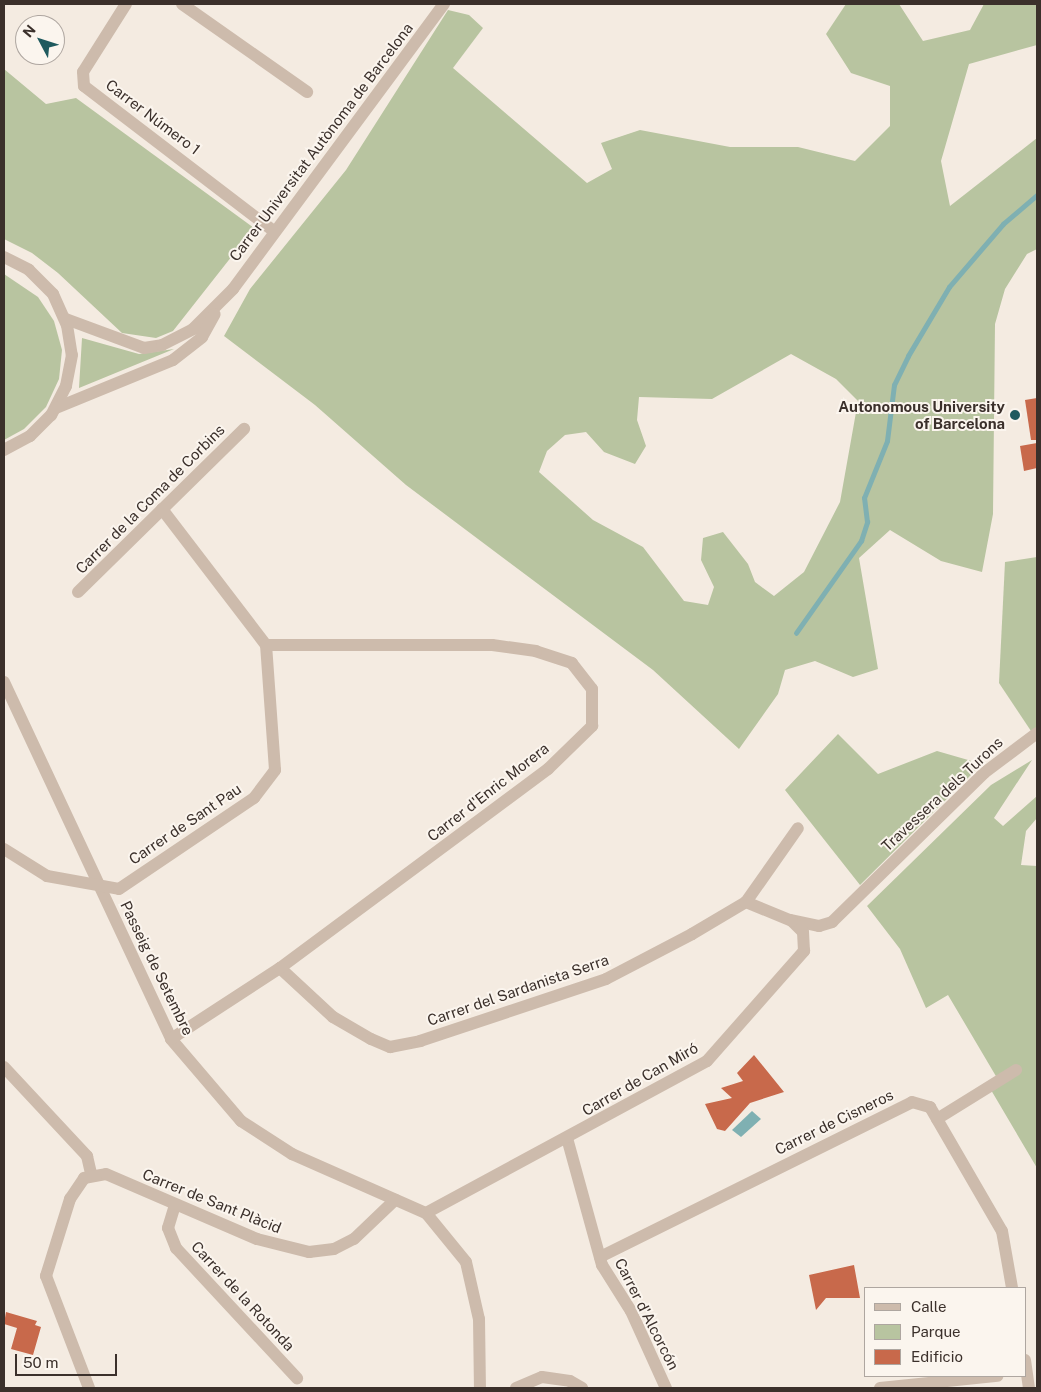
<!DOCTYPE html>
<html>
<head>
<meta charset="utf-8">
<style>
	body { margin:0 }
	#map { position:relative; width:1041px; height:1392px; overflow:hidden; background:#f4ebe1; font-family:"Public Sans",sans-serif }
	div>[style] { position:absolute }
	.green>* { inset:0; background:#b8c4a0 }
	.water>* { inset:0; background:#7fb0b2 }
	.stream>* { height:4.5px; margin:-2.25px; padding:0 2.25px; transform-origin:2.25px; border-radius:2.25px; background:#7fb0b2 }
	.building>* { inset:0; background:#c8694b }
	.minor>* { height:12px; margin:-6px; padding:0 6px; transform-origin:6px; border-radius:6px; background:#cdbbac }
	.dots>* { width:14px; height:14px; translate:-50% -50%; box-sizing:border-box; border:2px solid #fbf5ee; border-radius:50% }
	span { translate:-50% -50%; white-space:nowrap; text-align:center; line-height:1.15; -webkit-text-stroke:4px #fbf5ee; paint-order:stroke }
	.street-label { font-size:15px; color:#3b302b }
	.poi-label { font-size:15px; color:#3b302b; font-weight:700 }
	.right { translate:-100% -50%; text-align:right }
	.frame { position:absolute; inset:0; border:5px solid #3b302b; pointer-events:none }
	.legend { position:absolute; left:864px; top:1287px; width:162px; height:90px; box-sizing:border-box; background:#fbf5ee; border:1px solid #aea6a0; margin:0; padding:6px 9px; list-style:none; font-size:15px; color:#3b302b }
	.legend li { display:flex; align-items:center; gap:10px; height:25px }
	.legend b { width:25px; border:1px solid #aea6a0 }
	.north { position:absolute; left:15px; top:15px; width:50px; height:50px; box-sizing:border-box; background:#fbf5ee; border:1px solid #aea6a0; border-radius:50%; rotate:310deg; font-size:14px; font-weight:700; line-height:20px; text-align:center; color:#3b302b }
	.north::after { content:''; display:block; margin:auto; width:18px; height:22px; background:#1f5a5e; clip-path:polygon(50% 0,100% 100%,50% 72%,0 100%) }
	.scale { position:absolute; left:15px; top:1354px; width:102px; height:22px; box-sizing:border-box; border:2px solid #3b302b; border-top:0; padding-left:6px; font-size:15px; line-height:18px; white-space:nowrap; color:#3b302b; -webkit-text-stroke:4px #fbf5ee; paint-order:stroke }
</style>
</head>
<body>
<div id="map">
	<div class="green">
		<i style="clip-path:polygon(evenodd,846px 4px,899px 4px,923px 41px,970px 30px,984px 4px,1037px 4px,1037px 45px,969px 64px,941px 161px,950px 206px,1037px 138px,1037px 249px,1027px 254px,1005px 289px,995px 324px,993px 514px,982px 572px,941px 561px,890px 530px,859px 558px,878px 669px,853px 677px,815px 661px,785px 670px,778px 694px,739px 749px,653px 670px,406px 485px,315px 405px,224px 336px,250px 289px,346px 170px,448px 10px,469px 15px,483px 28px,453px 68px,587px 183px,612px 169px,601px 143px,640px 130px,730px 147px,798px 147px,855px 161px,890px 126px,890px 86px,851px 73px,826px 34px,846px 4px,791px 354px,836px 379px,858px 401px,840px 502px,804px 572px,774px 596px,755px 582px,748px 564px,723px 532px,703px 538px,701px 560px,714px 587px,708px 605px,684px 601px,643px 547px,593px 520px,539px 472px,547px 451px,565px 435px,586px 432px,604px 452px,635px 464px,646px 446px,637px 420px,639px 397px,712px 399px,791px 354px)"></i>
		<i style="clip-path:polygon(4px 69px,46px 104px,76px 98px,254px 228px,173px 331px,156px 338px,122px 333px,58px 273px,32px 253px,4px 239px)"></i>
		<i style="clip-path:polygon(4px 274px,38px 297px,54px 321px,62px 350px,59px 379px,46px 407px,24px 429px,4px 440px)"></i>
		<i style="clip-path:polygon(82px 338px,139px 354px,174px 349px,79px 388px)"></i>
		<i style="clip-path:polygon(1037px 557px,1037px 740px,999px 683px,1005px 562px)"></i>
		<i style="clip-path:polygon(838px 734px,878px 774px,937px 751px,982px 764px,860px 885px,785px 790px)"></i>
		<i style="clip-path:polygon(1032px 760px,994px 818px,1003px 826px,1037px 796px,1037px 818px,1026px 831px,1021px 865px,1037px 866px,1037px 1168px,991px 1090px,1000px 1083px,948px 995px,926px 1008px,900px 949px,867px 906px,991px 785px)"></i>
	</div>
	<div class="water">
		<i style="clip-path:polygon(752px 1111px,761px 1119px,741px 1137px,732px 1130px)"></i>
	</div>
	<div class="stream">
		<i style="left:796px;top:633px;width:113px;rotate:-54.8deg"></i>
		<i style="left:861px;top:541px;width:20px;rotate:-72deg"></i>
		<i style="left:867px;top:522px;width:24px;rotate:-97deg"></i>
		<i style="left:864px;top:498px;width:61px;rotate:-68deg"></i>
		<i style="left:887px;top:441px;width:56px;rotate:-82.9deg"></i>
		<i style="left:894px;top:385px;width:32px;rotate:-64deg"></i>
		<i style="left:908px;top:356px;width:80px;rotate:-59.3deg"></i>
		<i style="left:949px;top:287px;width:83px;rotate:-49.4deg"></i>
		<i style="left:1003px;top:224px;width:45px;rotate:-40.5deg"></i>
	</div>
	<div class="building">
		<i style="clip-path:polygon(1037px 398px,1037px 440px,1031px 440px,1025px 400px)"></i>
		<i style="clip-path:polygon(1037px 443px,1037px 468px,1024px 471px,1020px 446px)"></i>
		<i style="clip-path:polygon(754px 1055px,784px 1092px,750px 1103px,725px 1131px,717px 1129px,705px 1104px,732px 1098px,721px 1088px,743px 1081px,737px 1073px)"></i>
		<i style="clip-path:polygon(854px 1265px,860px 1298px,826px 1298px,816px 1310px,809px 1275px)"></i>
		<i style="clip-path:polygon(6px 1312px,37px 1321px,35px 1325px,41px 1327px,33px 1355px,11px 1349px,17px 1328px,4px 1324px)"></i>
	</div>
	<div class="minor">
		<i style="left:126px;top:4px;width:80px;rotate:122.3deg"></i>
		<i style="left:83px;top:72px;width:14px;rotate:86deg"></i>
		<i style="left:84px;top:86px;width:240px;rotate:37.4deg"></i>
		<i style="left:182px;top:4px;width:153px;rotate:35.1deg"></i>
		<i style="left:4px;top:257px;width:28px;rotate:27deg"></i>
		<i style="left:29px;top:270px;width:34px;rotate:45deg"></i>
		<i style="left:53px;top:294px;width:34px;rotate:66deg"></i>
		<i style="left:67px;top:325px;width:30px;rotate:81deg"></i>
		<i style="left:72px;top:355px;width:32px;rotate:101deg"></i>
		<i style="left:66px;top:386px;width:33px;rotate:117deg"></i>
		<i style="left:51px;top:415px;width:30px;rotate:135deg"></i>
		<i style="left:30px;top:436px;width:30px;rotate:152deg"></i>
		<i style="left:66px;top:319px;width:83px;rotate:20.4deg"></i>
		<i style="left:144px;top:348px;width:18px;rotate:-9deg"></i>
		<i style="left:162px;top:345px;width:35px;rotate:-27deg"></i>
		<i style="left:193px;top:329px;width:57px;rotate:-45deg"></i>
		<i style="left:233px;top:289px;width:355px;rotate:-53.5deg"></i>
		<i style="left:56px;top:408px;width:126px;rotate:-22.3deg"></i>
		<i style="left:173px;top:360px;width:37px;rotate:-38deg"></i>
		<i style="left:202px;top:337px;width:26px;rotate:-61deg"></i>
		<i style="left:162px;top:509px;width:171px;rotate:52.6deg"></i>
		<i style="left:78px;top:592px;width:233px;rotate:-44.5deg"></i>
		<i style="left:4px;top:682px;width:394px;rotate:64.9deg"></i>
		<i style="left:171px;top:1039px;width:108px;rotate:49.5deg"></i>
		<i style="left:241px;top:1121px;width:61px;rotate:32.9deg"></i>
		<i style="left:292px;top:1154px;width:146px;rotate:23.8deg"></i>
		<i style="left:426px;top:1213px;width:63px;rotate:50.8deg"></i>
		<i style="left:466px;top:1262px;width:58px;rotate:77.2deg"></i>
		<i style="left:479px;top:1319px;width:69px;rotate:89.2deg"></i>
		<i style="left:4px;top:849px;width:51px;rotate:32.1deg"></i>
		<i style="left:47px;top:876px;width:73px;rotate:10.2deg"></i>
		<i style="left:119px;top:889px;width:163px;rotate:-34deg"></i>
		<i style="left:254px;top:798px;width:35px;rotate:-53deg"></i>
		<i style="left:275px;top:770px;width:125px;rotate:-94.1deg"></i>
		<i style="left:791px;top:920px;width:29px;rotate:12deg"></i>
		<i style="left:819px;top:926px;width:14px;rotate:-17deg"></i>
		<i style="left:832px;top:922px;width:213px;rotate:-44.4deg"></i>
		<i style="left:984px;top:773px;width:66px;rotate:-37deg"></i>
		<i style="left:280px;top:968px;width:72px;rotate:42.8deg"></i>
		<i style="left:333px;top:1017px;width:44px;rotate:30.1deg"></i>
		<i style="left:371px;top:1039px;width:21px;rotate:23deg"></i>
		<i style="left:390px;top:1047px;width:31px;rotate:-11deg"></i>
		<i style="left:420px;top:1041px;width:196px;rotate:-18.4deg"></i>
		<i style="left:606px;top:979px;width:97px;rotate:-27.6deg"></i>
		<i style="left:692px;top:934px;width:63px;rotate:-30.7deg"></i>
		<i style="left:746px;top:902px;width:90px;rotate:-54.9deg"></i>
		<i style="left:171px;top:1039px;width:130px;rotate:-33.1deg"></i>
		<i style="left:280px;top:968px;width:334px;rotate:-36.6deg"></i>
		<i style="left:548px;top:769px;width:62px;rotate:-44.3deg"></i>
		<i style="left:592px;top:726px;width:37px;rotate:-90deg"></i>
		<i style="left:592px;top:689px;width:33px;rotate:-128deg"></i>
		<i style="left:572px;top:663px;width:38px;rotate:-162deg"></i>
		<i style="left:536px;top:651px;width:44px;rotate:-172.2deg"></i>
		<i style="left:492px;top:645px;width:226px;rotate:180deg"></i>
		<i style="left:4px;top:1067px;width:122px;rotate:47deg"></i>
		<i style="left:87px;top:1156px;width:18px;rotate:77deg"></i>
		<i style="left:937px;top:1119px;width:93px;rotate:-31.8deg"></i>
		<i style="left:567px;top:1138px;width:132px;rotate:74.6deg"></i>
		<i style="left:602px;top:1265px;width:54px;rotate:57.8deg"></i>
		<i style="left:631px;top:1311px;width:85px;rotate:65.6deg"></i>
		<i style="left:175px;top:1205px;width:24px;rotate:107deg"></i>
		<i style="left:168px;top:1228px;width:22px;rotate:68deg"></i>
		<i style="left:176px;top:1248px;width:178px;rotate:47.1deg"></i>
		<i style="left:426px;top:1213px;width:319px;rotate:-28.4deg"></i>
		<i style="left:707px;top:1061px;width:147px;rotate:-48.6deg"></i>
		<i style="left:804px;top:951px;width:19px;rotate:-93deg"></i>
		<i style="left:803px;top:932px;width:16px;rotate:-135deg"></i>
		<i style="left:792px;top:921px;width:50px;rotate:-157.6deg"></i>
		<i style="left:600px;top:1257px;width:348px;rotate:-26.4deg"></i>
		<i style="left:912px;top:1102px;width:19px;rotate:16deg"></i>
		<i style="left:930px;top:1107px;width:143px;rotate:59.9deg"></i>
		<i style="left:1002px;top:1231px;width:58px;rotate:80deg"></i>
		<i style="left:1025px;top:1360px;width:28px;rotate:82deg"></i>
		<i style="left:89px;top:1388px;width:120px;rotate:-111deg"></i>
		<i style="left:46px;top:1276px;width:81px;rotate:-72.7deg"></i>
		<i style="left:70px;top:1199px;width:25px;rotate:-56deg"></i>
		<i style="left:84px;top:1178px;width:22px;rotate:-10deg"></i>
		<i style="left:106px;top:1174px;width:164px;rotate:23.3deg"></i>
		<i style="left:257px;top:1239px;width:54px;rotate:14deg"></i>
		<i style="left:309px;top:1252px;width:25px;rotate:-7deg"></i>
		<i style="left:334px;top:1249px;width:22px;rotate:-27deg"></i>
		<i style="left:354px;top:1239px;width:57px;rotate:-43.6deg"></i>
		<i style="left:516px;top:1388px;width:28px;rotate:-23deg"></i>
		<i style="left:542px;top:1377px;width:28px;rotate:8deg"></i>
		<i style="left:570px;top:1381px;width:14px;rotate:30deg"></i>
		<i style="left:880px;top:1388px;width:118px;rotate:-5.9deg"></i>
	</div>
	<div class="dots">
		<i style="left:1015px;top:415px;background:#1f5a5e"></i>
	</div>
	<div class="street-label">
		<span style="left:153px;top:117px;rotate:37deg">Carrer Número 1</span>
		<span style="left:321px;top:142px;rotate:-53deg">Carrer Universitat Autònoma de Barcelona</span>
		<span style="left:150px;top:499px;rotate:-45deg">Carrer de la Coma de Corbins</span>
		<span style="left:488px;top:792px;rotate:-38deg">Carrer d'Enric Morera</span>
		<span style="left:942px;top:794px;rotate:-43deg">Travessera dels Turons</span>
		<span style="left:185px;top:824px;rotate:-34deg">Carrer de Sant Pau</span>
		<span style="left:157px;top:968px;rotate:64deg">Passeig de Setembre</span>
		<span style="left:518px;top:990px;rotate:-19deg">Carrer del Sardanista Serra</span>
		<span style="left:640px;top:1079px;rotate:-30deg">Carrer de Can Miró</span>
		<span style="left:834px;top:1122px;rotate:-26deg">Carrer de Cisneros</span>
		<span style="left:212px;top:1201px;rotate:22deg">Carrer de Sant Plàcid</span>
		<span style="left:243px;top:1296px;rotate:47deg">Carrer de la Rotonda</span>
		<span style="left:647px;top:1314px;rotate:63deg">Carrer d'Alcorcón</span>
	</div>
	<div class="poi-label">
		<span class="right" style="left:1005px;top:415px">Autonomous University<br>of Barcelona</span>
	</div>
	<div class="frame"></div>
	<ul class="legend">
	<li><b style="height:6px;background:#cdbbac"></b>Calle</li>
	<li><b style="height:14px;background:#b8c4a0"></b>Parque</li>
	<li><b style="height:14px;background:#c8694b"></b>Edificio</li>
	</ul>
	<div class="north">N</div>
	<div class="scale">50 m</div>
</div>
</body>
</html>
